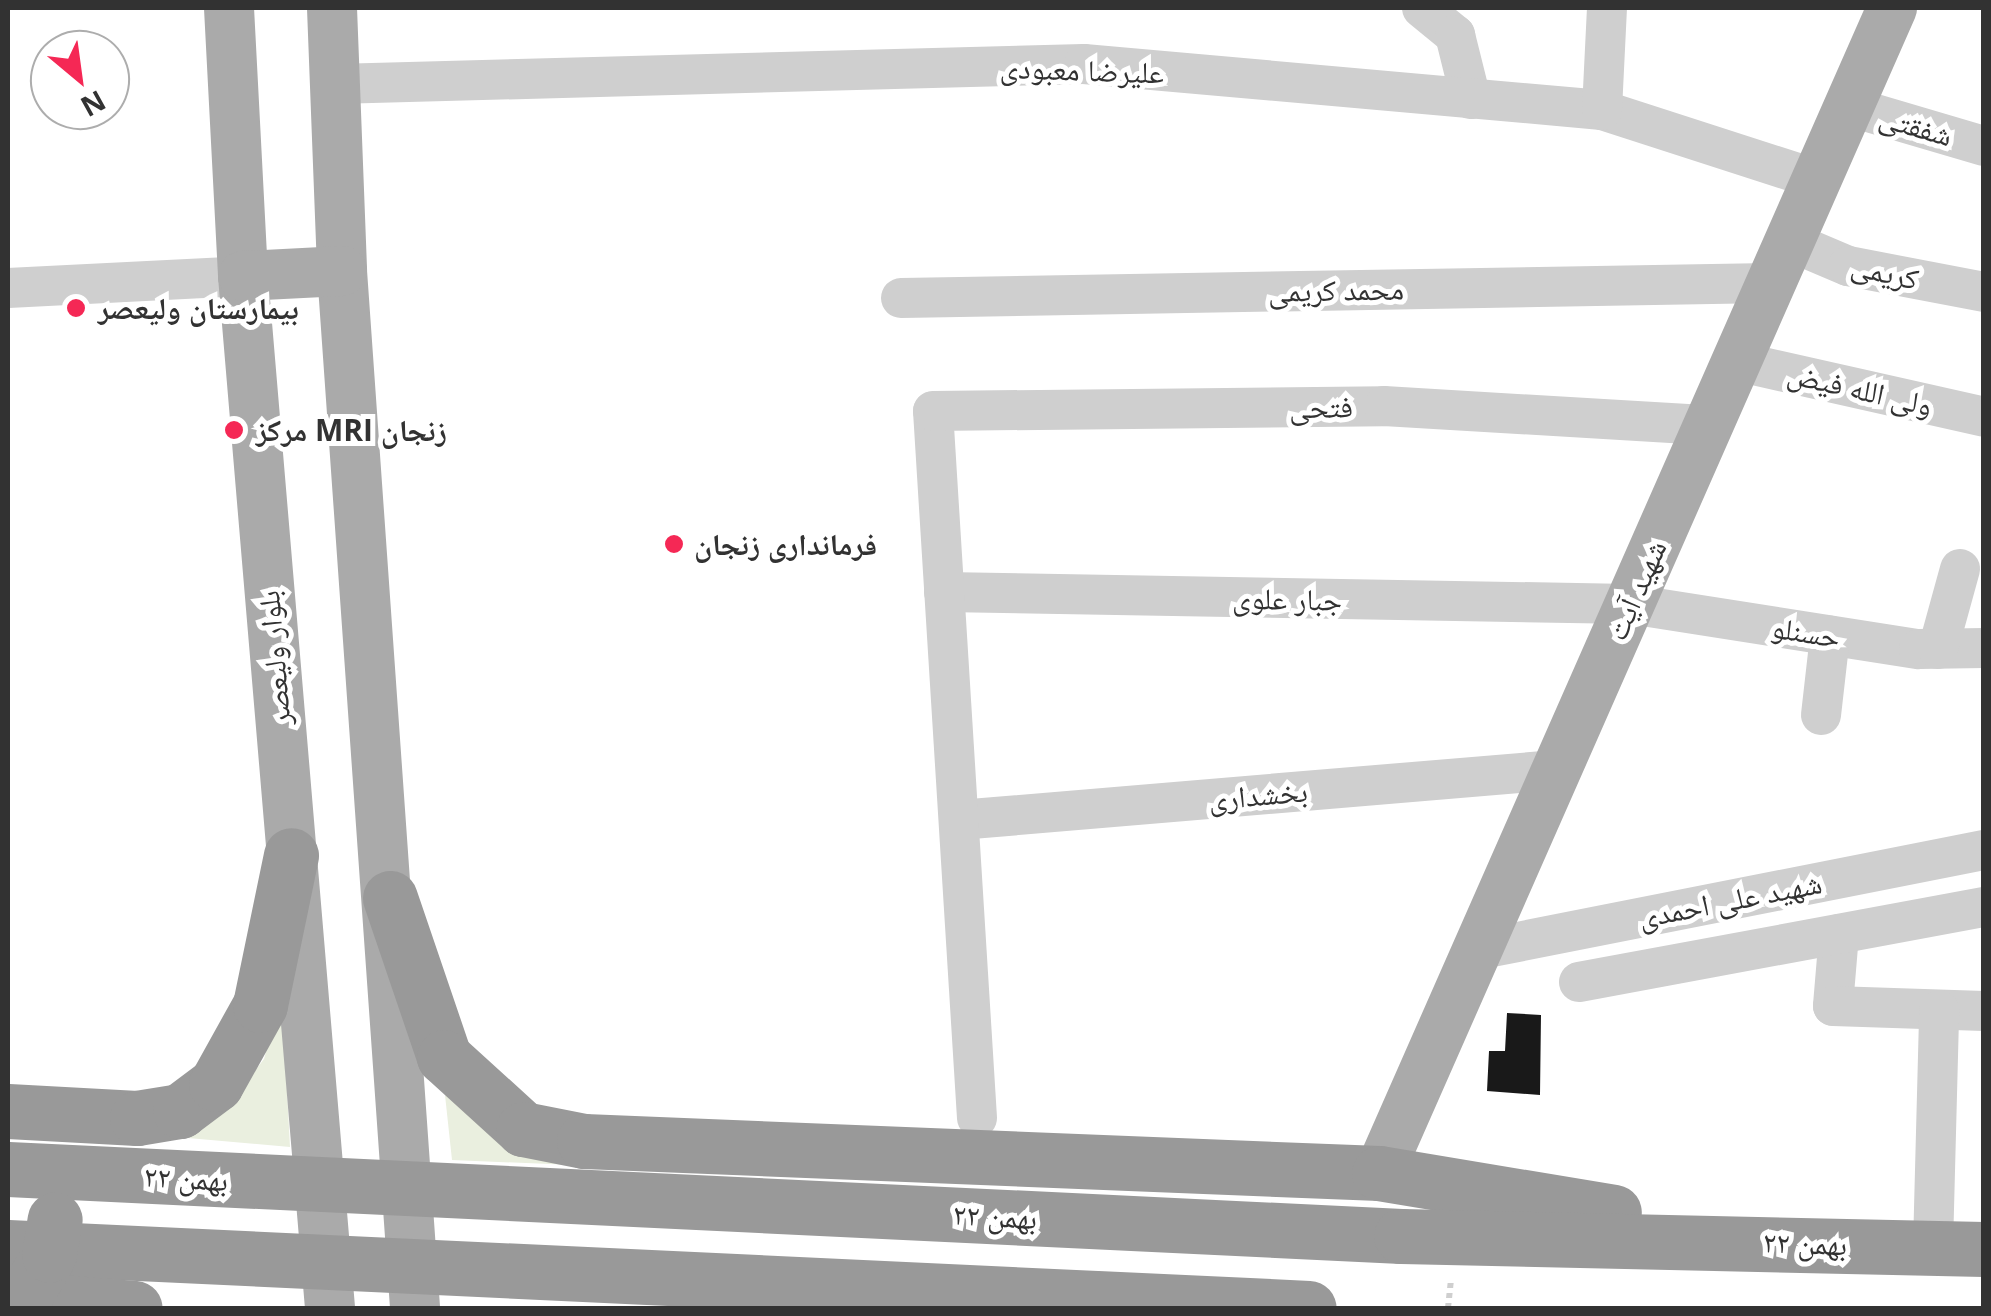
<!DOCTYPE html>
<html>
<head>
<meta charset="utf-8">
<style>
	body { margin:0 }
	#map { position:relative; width:1991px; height:1316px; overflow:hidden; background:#fff; font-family:"Open Sans","Noto Naskh Arabic",sans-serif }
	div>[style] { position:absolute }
	.green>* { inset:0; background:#eaefdf }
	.building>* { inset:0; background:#191919 }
	.path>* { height:6px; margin-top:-3px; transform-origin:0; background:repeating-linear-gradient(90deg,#cfcfcf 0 5px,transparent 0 10px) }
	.minor>* { height:40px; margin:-20px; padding:0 20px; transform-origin:20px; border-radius:20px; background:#cfcfcf }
	.major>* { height:50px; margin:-25px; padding:0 25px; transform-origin:25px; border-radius:25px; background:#aaa }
	.highway>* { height:55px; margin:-27.5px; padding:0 27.5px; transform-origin:27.5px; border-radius:27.5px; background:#999 }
	.dots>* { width:28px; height:28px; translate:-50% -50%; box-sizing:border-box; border:5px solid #fff; border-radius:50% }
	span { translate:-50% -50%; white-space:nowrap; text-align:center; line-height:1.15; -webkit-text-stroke:10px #fff; paint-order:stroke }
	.street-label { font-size:30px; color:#323232 }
	.poi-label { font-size:30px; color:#323232; font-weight:700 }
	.left { translate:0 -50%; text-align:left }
	.frame { position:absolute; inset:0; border:10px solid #323232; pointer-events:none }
	.north { position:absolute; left:30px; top:30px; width:100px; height:100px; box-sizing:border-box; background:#fff; border:2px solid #adadad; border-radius:50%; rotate:151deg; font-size:28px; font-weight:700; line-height:40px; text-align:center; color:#323232 }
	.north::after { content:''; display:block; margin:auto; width:35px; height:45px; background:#f52855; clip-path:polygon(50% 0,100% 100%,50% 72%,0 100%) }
</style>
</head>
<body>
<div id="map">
	<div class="green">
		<i style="clip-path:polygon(282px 995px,290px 1147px,63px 1127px,244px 1085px,264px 1059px)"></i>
		<i style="clip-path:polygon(445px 1095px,598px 1166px,452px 1160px)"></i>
	</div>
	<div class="building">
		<i style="clip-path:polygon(1507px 1013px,1541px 1015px,1540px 1095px,1487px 1091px,1489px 1051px,1505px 1051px)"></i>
	</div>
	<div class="path">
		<i style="left:1448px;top:1308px;width:28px;rotate:-84deg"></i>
	</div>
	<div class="minor">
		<i style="left:1422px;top:8px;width:43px;rotate:39.3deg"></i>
		<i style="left:1455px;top:35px;width:66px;rotate:76deg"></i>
		<i style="left:335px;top:84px;width:749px;rotate:-1.53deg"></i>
		<i style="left:1084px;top:64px;width:520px;rotate:5.07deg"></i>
		<i style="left:1602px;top:110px;width:225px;rotate:17.9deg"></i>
		<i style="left:1848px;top:106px;width:142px;rotate:16.4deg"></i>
		<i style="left:1602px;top:110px;width:102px;rotate:-87.2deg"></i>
		<i style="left:1789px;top:241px;width:64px;rotate:23deg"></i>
		<i style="left:1848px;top:266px;width:138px;rotate:10.8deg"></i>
		<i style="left:8px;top:288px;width:235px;rotate:-2.9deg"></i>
		<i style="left:901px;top:298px;width:869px;rotate:-0.99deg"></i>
		<i style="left:1736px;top:361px;width:254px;rotate:12.7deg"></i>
		<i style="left:944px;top:592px;width:686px;rotate:1deg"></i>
		<i style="left:1630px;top:604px;width:292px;rotate:8.9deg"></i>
		<i style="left:1919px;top:649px;width:65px;rotate:-0.9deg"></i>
		<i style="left:1938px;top:649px;width:83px;rotate:-74.6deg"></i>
		<i style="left:1821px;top:715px;width:80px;rotate:-83.5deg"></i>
		<i style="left:959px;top:820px;width:599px;rotate:-4.79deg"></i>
		<i style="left:1839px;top:934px;width:72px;rotate:94.8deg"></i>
		<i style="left:1833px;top:1006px;width:151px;rotate:1.9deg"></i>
		<i style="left:1477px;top:950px;width:517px;rotate:-11.16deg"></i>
		<i style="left:1579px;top:982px;width:412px;rotate:-10.5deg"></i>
		<i style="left:977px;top:1118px;width:708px;rotate:-93.56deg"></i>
		<i style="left:933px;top:411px;width:451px;rotate:-0.6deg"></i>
		<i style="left:1384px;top:406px;width:325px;rotate:3.4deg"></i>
		<i style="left:1933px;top:1247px;width:237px;rotate:-88.5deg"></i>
	</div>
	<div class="major">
		<i style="left:229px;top:8px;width:268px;rotate:87deg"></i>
		<i style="left:243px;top:276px;width:1036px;rotate:85.18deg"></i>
		<i style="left:332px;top:8px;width:263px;rotate:87.8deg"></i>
		<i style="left:342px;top:271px;width:1040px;rotate:85.97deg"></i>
		<i style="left:243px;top:276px;width:99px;rotate:-2.9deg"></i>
		<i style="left:1379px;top:1173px;width:1273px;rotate:-66.23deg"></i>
	</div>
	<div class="highway">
		<i style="left:390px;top:898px;width:168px;rotate:71.2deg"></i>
		<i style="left:444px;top:1057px;width:107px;rotate:42.3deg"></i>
		<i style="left:523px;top:1129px;width:62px;rotate:11.1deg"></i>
		<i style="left:584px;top:1141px;width:796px;rotate:2.31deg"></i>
		<i style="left:1379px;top:1173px;width:238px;rotate:9.4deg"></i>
		<i style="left:8px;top:1111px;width:129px;rotate:3.1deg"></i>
		<i style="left:137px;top:1118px;width:44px;rotate:-9.2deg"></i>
		<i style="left:180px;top:1111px;width:45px;rotate:-36.9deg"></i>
		<i style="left:216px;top:1084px;width:90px;rotate:-60.9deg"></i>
		<i style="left:260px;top:1005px;width:153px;rotate:-78.3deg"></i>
		<i style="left:8px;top:1169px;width:1395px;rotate:2.75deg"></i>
		<i style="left:1401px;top:1236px;width:583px;rotate:1.28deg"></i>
		<i style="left:8px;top:1247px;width:1302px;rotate:2.68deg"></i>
		<i style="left:8px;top:1298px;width:127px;rotate:4.5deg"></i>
		<i style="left:23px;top:1299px;width:51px;rotate:-59.4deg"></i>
		<i style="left:49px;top:1255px;width:36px;rotate:-81deg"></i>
	</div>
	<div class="dots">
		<i style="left:76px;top:308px;background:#f52855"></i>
		<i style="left:234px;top:430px;background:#f52855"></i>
		<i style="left:674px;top:544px;background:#f52855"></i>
	</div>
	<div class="street-label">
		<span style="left:1082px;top:70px;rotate:2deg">علیرضا معبودی</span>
		<span style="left:1916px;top:126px;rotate:16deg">شفقتی</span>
		<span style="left:1885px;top:272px;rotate:13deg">کریمی</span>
		<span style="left:1336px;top:290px;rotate:-1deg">محمد کریمی</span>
		<span style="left:1860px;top:389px;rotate:13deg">ولی الله فیض</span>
		<span style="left:1321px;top:407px;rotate:-1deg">فتحی</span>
		<span style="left:1636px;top:590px;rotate:-66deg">شهید آیت</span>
		<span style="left:1287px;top:599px;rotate:1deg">جبار علوی</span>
		<span style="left:1806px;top:632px;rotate:9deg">حسنلو</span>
		<span style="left:274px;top:658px;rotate:-95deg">بلوار ولیعصر</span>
		<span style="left:1258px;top:795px;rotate:-5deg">بخشداری</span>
		<span style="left:1730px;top:900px;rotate:-11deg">شهید علی احمدی</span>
		<span style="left:186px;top:1178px;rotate:3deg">۲۲ بهمن</span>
		<span style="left:995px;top:1216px;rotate:3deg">۲۲ بهمن</span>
		<span style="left:1805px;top:1243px;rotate:2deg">۲۲ بهمن</span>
	</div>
	<div class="poi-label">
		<span class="left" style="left:98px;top:308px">بیمارستان ولیعصر</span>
		<span class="left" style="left:256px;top:430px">مرکز MRI زنجان</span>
		<span class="left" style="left:694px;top:544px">فرمانداری زنجان</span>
	</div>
	<div class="frame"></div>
	<div class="north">N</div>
</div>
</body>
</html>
